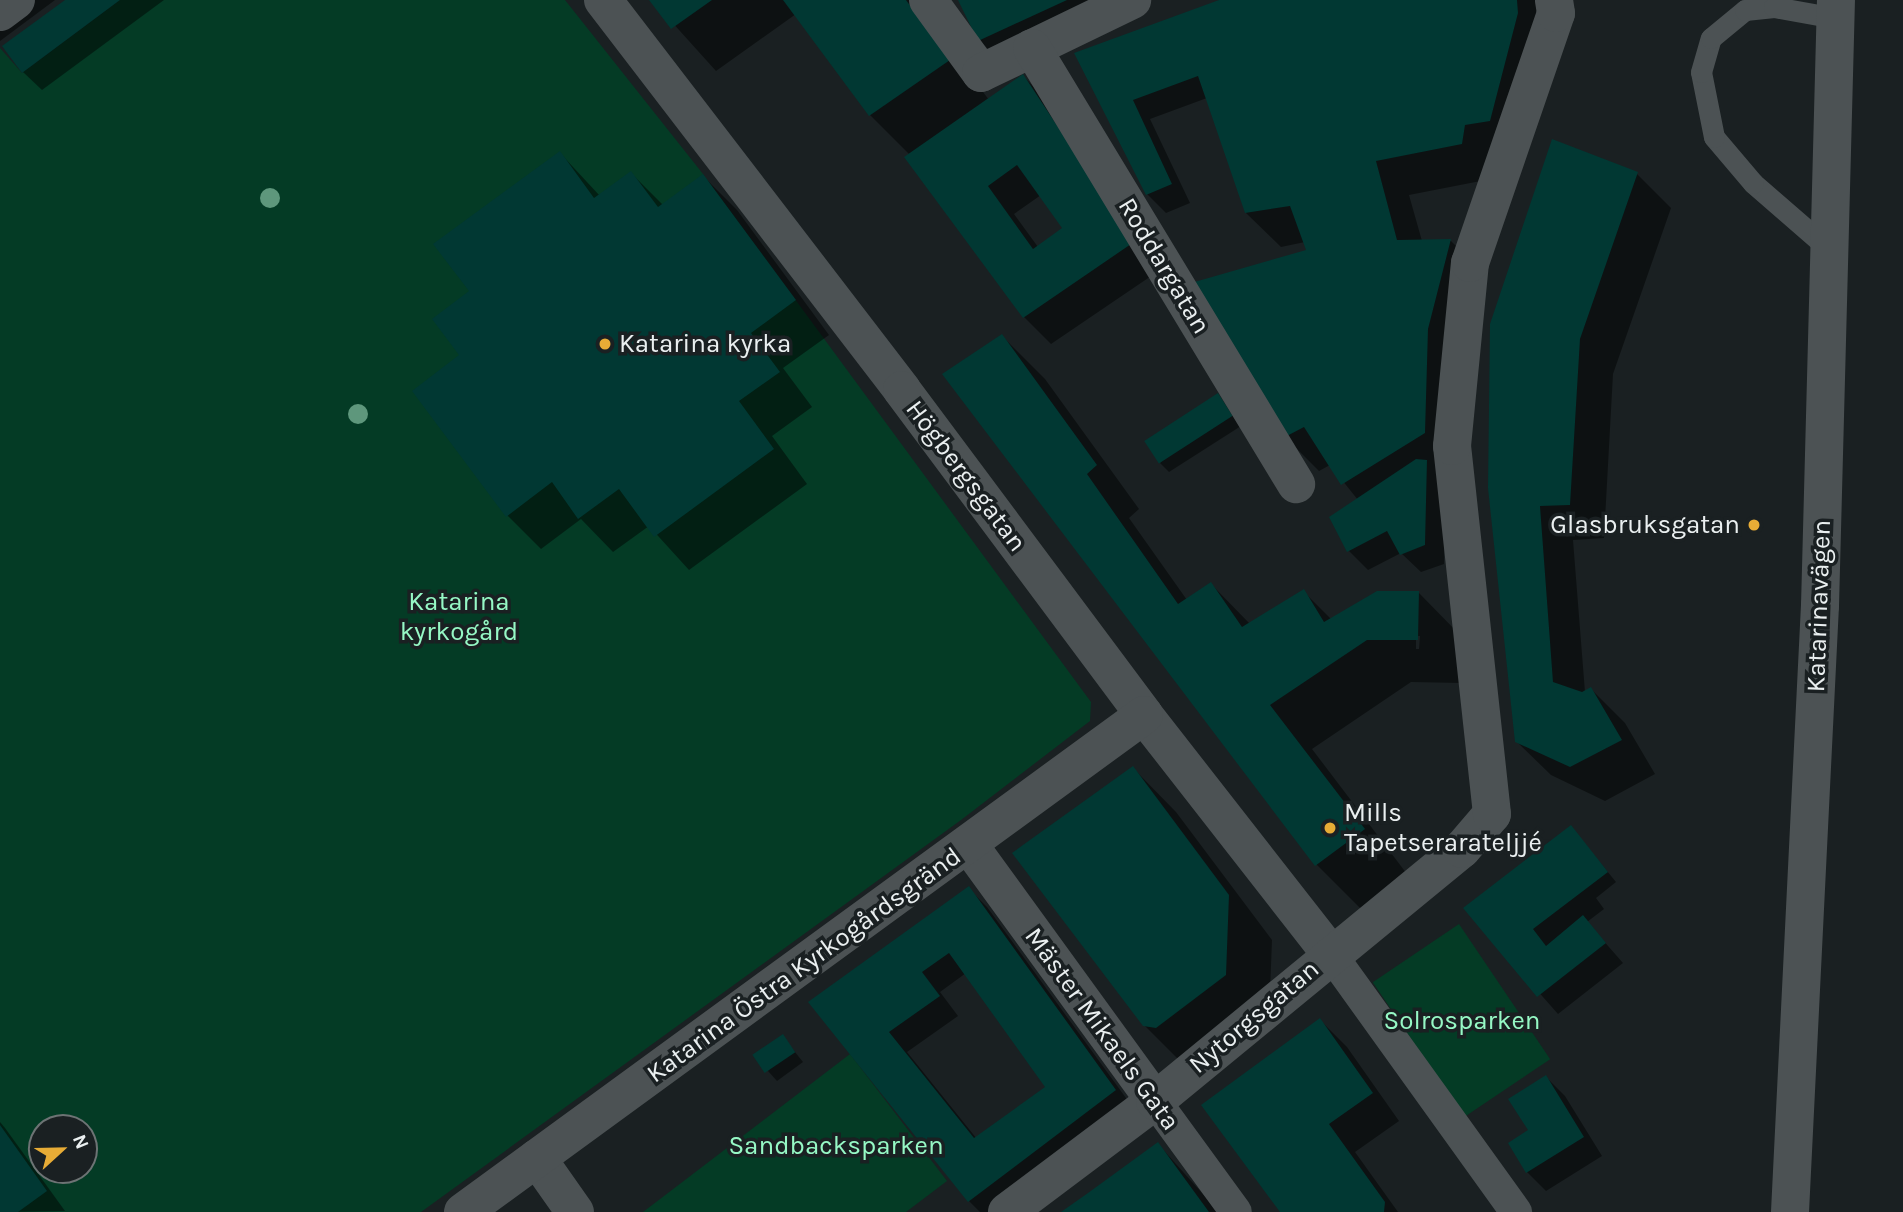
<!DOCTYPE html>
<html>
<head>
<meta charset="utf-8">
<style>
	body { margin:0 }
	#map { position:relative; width:1903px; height:1212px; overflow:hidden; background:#1a2022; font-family:Karla,sans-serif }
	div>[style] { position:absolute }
	.green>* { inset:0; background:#043b25; transform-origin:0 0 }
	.shadow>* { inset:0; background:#0007 }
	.building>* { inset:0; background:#013833; transform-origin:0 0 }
	.service>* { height:21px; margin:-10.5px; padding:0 10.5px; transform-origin:10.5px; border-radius:10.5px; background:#4c5254 }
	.pedestrian>* { height:32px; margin:-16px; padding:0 16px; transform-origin:16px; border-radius:16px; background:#4c5254 }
	.minor>* { height:38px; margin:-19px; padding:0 19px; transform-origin:19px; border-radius:19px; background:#4c5254 }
	.trees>* { width:20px; height:20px; margin:-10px; border-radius:50%; background:#5e977c }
	.dots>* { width:19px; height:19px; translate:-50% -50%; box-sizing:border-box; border:4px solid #1a2022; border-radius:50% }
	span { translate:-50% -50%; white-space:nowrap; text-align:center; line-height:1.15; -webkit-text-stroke:7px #1a2022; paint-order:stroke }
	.street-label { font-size:26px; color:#eaeff0 }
	.poi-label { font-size:26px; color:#eaeff0 }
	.left { translate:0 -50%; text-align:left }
	.right { translate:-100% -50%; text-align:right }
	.park-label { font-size:26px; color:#96f8c5 }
	.north { position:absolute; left:28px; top:1114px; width:70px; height:70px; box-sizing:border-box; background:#1a2022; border:2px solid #6d7374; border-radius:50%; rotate:68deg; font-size:19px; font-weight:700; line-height:28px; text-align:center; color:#eaeff0 }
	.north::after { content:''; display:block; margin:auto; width:24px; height:32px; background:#e7ac36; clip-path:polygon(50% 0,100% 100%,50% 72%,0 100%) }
</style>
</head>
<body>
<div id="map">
	<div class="green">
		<i style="clip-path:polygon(evenodd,120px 0,565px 0,703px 174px,1091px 702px,1090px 721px,961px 820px,421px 1212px,0 1212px,0 48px,22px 73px,120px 0,42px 1128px,84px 1128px,84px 1170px,42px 1170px,42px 1128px)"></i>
		<i style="left:1459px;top:924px;width:163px;height:104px;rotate:56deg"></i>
		<i style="clip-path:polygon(850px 1054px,947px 1181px,906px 1212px,643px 1212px)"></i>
	</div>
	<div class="shadow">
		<i style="clip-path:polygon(0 0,55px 0,0 41px)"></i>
		<i style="clip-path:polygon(68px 0,164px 0,42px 90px,23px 72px)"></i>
		<i style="clip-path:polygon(evenodd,652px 0,915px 0,989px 100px,1023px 76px,1050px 103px,1160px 270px,1051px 344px,1024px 317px,910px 155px,870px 115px,796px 14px,716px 71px,652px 0,1041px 195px,1065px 229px,1038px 247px,1014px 214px,1041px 195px)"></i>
		<i style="clip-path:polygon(960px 0,1126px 0,1006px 67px,979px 40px)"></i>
		<i style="clip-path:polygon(1226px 0,1547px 0,1496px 178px,1409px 195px,1422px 241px,1451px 241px,1485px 275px,1445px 481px,1444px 564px,1421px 572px,1401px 553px,1368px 570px,1349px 551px,1332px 517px,1358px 500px,1330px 465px,1319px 471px,1285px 437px,1309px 251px,1305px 242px,1281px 247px,1246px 213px,1207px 98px,1150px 119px,1190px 203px,1166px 213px,1147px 194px,1077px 54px)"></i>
		<i style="clip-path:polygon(560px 153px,600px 196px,631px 173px,664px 206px,703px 176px,737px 210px,829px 335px,783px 368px,812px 407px,772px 436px,807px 484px,689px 570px,649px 526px,613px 552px,581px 519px,541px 549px,507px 515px,462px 356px,472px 292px)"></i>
		<i style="clip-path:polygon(1637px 174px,1671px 208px,1613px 374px,1604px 538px,1573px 540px,1585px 692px,1591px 689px,1625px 723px,1655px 774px,1605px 801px,1551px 775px,1516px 741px,1489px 488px)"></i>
		<i style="clip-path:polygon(evenodd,1002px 336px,1045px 379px,1139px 509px,1129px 518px,1187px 600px,1211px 584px,1250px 624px,1304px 592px,1332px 620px,1419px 593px,1462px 637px,1461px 683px,1411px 682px,1312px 749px,1407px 874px,1360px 908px,1317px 865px,1002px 336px,1416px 636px,1420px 636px,1419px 649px,1416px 649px,1416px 636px)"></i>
		<i style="clip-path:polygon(1218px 395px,1241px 426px,1169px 472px,1160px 463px)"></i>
		<i style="clip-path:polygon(1133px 768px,1176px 812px,1272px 940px,1269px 1018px,1188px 1069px,1144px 1025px)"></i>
		<i style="clip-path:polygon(1571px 827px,1616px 882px,1596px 898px,1604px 909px,1587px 922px,1623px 963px,1558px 1014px,1465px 909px)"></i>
		<i style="clip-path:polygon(evenodd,968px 888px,987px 907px,1134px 1109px,998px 1212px,980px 1212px,969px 1201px,811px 1002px,968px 888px,966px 973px,1048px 1087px,977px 1139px,907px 1052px,958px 1016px,940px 992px,966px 973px)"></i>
		<i style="clip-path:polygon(1320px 1020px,1347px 1047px,1399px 1121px,1355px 1152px,1398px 1212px,1283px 1212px)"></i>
		<i style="clip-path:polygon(782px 1036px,803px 1062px,777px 1081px,768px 1071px)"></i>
		<i style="clip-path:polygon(1546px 1077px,1565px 1096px,1602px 1156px,1546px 1191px,1527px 1172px,1510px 1143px,1530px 1131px)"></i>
		<i style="clip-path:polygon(0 1122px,5px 1128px,65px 1211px,0 1212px)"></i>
		<i style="clip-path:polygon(1158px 1144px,1219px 1212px,1064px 1212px)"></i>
	</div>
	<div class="building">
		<i style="clip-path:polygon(65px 0,120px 0,22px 73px,2px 46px)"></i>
		<i style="clip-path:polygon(649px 0,712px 0,671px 29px)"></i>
		<i style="clip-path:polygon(783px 0,906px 0,950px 60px,869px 116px)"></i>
		<i style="clip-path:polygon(958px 0,1067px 0,978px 41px)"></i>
		<i style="clip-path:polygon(1219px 0,1517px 0,1518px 13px,1490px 121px,1465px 125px,1462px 144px,1376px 161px,1397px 240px,1451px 239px,1428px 329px,1425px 433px,1341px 485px,1304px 427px,1283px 438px,1191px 283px,1306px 250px,1290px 206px,1245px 213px,1198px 76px,1133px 100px,1172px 184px,1146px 195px,1074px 53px)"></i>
		<i style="clip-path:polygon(evenodd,1023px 74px,1134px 242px,1023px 318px,904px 157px,1023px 74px,1017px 165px,1062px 228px,1033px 249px,988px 186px,1017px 165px)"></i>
		<i style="clip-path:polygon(1552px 139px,1638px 172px,1580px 339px,1570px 505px,1540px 506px,1553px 682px,1582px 692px,1591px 687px,1622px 740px,1570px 767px,1515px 742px,1488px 488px,1490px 324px)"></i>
		<i style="clip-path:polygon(560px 151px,594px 198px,631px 171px,658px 207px,703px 174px,796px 300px,751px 333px,780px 372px,739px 401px,774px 449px,654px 537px,619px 489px,578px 519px,552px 482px,506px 517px,412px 391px,459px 355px,432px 319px,469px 291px,433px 244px)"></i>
		<i style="clip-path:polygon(1002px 334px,1097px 465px,1087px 474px,1178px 604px,1211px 582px,1242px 627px,1304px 589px,1324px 622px,1377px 591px,1419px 591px,1418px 640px,1367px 640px,1270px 705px,1365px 829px,1315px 866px,942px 374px)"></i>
		<i style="left:1218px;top:393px;width:27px;height:88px;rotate:57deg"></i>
		<i style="clip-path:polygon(1416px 459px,1427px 460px,1425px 545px,1400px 555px,1387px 531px,1347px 552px,1329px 517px)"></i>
		<i style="clip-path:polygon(1133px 766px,1229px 895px,1226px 975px,1156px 1028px,1143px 1026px,1012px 853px)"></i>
		<i style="clip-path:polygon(1571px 825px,1608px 872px,1533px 929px,1546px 946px,1583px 915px,1606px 943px,1537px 997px,1463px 908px)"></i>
		<i style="clip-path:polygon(evenodd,969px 886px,1116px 1090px,968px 1202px,808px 1002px,969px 886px,949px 953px,1045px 1087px,974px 1138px,889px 1032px,940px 996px,922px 972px,949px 953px)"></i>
		<i style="clip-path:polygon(1320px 1018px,1373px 1093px,1329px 1124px,1385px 1202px,1384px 1212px,1280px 1212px,1201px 1105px)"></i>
		<i style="left:783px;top:1034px;width:22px;height:37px;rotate:56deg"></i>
		<i style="clip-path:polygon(1546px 1075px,1584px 1137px,1526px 1173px,1508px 1143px,1528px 1130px,1508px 1099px)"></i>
		<i style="clip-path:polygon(0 1125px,47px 1191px,18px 1212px,0 1212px)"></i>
		<i style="clip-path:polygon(1158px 1142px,1209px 1212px,1061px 1212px,1088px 1193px)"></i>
	</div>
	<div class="service">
		<i style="left:1830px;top:250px;width:102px;rotate:-139deg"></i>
		<i style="left:1753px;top:183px;width:60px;rotate:-130.3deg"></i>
		<i style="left:1714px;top:137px;width:66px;rotate:-101.3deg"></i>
		<i style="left:1701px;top:72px;width:35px;rotate:-74deg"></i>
		<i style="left:1711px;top:38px;width:44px;rotate:-39.5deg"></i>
		<i style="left:1745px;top:10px;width:29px;rotate:-6deg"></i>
		<i style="left:1774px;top:7px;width:63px;rotate:10.1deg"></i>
	</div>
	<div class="pedestrian">
		<i style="left:1330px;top:953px;width:319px;rotate:54.3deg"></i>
		<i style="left:1155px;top:1101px;width:137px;rotate:53.9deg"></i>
	</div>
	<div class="minor">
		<i style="left:603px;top:0;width:491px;rotate:52.5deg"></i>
		<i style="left:902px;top:390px;width:405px;rotate:53.3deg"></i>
		<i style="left:1144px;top:715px;width:302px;rotate:52deg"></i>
		<i style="left:928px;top:0;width:90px;rotate:54deg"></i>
		<i style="left:981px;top:73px;width:168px;rotate:-25.8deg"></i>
		<i style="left:0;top:12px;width:20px;rotate:-37deg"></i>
		<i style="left:1032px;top:48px;width:510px;rotate:58.8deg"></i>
		<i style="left:969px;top:845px;width:316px;rotate:54deg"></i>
		<i style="left:537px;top:1158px;width:66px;rotate:54.9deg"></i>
		<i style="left:463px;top:1212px;width:843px;rotate:-36.12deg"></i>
		<i style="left:1007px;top:1212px;width:185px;rotate:-36.9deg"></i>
		<i style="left:1155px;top:1101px;width:397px;rotate:-39.4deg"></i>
		<i style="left:1462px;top:849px;width:46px;rotate:-49.4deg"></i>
		<i style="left:1492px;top:814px;width:370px;rotate:-96.2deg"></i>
		<i style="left:1452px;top:446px;width:184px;rotate:-84.4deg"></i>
		<i style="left:1470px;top:263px;width:264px;rotate:-71deg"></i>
		<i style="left:1556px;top:13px;width:13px;rotate:-99deg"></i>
		<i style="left:1790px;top:1212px;width:607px;rotate:-87.17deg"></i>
		<i style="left:1820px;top:606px;width:606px;rotate:-88.49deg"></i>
	</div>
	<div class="trees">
		<i style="left:270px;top:198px"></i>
		<i style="left:358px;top:414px"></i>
	</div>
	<div class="dots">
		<i style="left:605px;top:344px;background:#e7ac36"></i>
		<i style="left:1754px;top:525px;background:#e7ac36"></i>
		<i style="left:1330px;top:828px;background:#e7ac36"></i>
	</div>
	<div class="street-label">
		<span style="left:1164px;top:266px;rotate:59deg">Roddargatan</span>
		<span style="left:966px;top:476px;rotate:53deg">Högbergsgatan</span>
		<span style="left:1819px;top:606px;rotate:-88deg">Katarinavägen</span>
		<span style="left:804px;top:965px;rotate:-36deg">Katarina Östra Kyrkogårdsgränd</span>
		<span style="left:1254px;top:1017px;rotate:-40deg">Nytorgsgatan</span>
		<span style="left:1102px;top:1029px;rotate:54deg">Mäster Mikaels Gata</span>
	</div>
	<div class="poi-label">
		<span class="left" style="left:619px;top:344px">Katarina kyrka</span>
		<span class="right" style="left:1740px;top:525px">Glasbruksgatan</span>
		<span class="left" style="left:1344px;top:828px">Mills<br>Tapetserarateljjé</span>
	</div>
	<div class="park-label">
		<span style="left:459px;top:617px">Katarina<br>kyrkogård</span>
		<span style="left:1462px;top:1021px">Solrosparken</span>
		<span style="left:836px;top:1146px">Sandbacksparken</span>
	</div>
	<div class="north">N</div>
</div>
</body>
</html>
